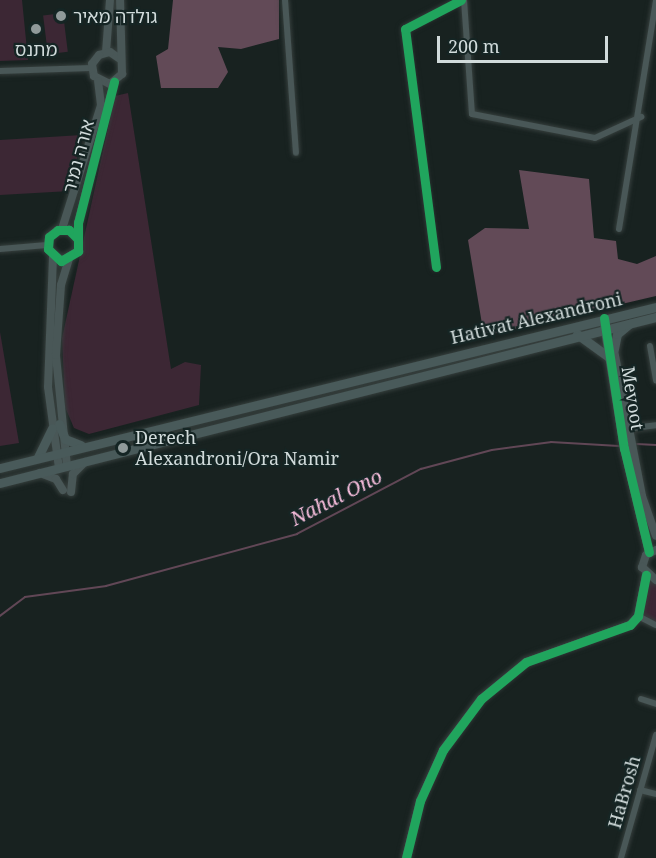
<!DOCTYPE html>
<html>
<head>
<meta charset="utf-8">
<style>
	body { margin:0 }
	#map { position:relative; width:656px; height:858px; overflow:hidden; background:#182220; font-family:"Noto Serif","Noto Sans Hebrew",serif }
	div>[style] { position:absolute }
	.green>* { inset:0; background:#3c2734; transform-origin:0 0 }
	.forest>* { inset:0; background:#624a57 }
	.stream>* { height:1.5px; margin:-0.75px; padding:0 0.75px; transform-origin:0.75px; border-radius:0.75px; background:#614756 }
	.roads { filter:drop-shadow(0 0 2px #363f3d) drop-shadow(0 0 2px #363f3d) }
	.minor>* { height:6px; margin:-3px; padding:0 3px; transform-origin:3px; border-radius:3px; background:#495757 }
	.tertiary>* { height:8px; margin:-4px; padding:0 4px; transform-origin:4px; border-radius:4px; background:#495757 }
	.secondary>* { height:9px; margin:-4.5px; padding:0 4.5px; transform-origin:4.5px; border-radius:4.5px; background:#495a5a }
	.cycleway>* { height:9px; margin:-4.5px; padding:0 4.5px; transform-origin:4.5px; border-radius:4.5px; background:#20a55d }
	.dots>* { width:16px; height:16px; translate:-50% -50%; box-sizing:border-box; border:3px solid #152524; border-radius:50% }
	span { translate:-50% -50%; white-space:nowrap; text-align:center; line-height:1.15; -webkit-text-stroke:4.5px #152524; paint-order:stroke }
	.poi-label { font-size:18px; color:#d1dbdb }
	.left { translate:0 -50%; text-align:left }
	.street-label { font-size:18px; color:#d1dbdb }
	.water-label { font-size:20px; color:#f5bcdb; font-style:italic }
	.scale { position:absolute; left:437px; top:36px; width:171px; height:27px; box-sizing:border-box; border:3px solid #d1dbdb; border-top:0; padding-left:8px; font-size:18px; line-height:21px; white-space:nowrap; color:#d1dbdb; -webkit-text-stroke:4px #152524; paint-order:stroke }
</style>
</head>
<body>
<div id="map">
	<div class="green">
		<i style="clip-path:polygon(0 0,22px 0,28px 60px,0 61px)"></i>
		<i style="left:63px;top:13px;width:39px;height:20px;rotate:83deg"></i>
		<i style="clip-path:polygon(128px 93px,171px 369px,185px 362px,201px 365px,199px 405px,89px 434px,74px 428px,65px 407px,62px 338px,115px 96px)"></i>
		<i style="clip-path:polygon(82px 135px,70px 191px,0 195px,0 140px)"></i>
		<i style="clip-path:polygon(0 332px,19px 443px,0 446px)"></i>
		<i style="clip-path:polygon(646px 575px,656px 580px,656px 625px,638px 616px)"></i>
	</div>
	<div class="forest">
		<i style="clip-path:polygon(173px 0,279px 0,279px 39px,241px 49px,218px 47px,228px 72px,218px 88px,161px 88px,156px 56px,168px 49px)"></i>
		<i style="clip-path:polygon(519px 170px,589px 179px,594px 238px,616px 241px,618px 259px,637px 264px,656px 256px,656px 296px,484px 336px,468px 240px,485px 228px,529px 229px)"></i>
	</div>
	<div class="stream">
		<i style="left:637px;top:444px;width:19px;rotate:3deg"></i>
		<i style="left:0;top:616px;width:31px;rotate:-37deg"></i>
		<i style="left:25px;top:597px;width:82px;rotate:-7.7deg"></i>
		<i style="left:106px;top:586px;width:198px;rotate:-15.2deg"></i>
		<i style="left:297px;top:534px;width:140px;rotate:-27.7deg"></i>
		<i style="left:421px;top:469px;width:73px;rotate:-15deg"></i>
		<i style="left:492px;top:450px;width:60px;rotate:-7.7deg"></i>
		<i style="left:551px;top:442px;width:68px;rotate:3.4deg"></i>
	</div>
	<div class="roads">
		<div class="minor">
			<i style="left:285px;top:0;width:153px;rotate:85.9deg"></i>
			<i style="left:464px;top:0;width:114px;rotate:86deg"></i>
			<i style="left:472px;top:114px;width:125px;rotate:11deg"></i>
			<i style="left:595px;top:138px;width:51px;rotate:-24.5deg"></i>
			<i style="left:0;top:71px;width:91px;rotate:-1.9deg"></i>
			<i style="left:619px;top:229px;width:232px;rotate:-80.8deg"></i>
			<i style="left:0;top:249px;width:47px;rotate:-4.9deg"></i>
			<i style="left:436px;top:267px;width:240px;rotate:-97.4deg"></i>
			<i style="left:405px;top:29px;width:63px;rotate:-27.4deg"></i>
			<i style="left:650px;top:346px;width:35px;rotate:80deg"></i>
			<i style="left:625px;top:429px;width:31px;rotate:-7deg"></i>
			<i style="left:638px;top:616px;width:20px;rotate:27deg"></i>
			<i style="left:641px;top:699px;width:16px;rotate:18deg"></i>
			<i style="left:640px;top:790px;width:16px;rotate:14deg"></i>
			<i style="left:621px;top:858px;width:128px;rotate:-74.1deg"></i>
		</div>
		<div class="tertiary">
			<i style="left:106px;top:52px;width:52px;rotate:-85.6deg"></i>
			<i style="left:120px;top:59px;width:12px;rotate:-145deg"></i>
			<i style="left:110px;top:52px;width:11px;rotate:165deg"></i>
			<i style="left:99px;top:55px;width:11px;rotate:128deg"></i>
			<i style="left:92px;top:64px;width:12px;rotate:81deg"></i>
			<i style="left:94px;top:76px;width:18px;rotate:27deg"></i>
			<i style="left:110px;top:84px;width:16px;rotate:-40deg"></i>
			<i style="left:122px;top:74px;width:74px;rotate:-91.5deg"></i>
			<i style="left:62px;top:229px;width:130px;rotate:-72.5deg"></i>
			<i style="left:101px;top:105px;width:24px;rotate:-97deg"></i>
			<i style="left:78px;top:239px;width:13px;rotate:-135deg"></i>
			<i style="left:69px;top:230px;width:11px;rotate:180deg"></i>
			<i style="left:58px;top:230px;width:11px;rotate:142deg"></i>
			<i style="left:49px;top:237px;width:12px;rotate:95deg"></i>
			<i style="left:48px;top:249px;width:18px;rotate:43deg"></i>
			<i style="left:61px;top:261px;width:20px;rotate:-30deg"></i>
			<i style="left:78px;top:251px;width:28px;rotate:-90deg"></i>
			<i style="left:78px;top:223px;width:146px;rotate:-75.7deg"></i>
			<i style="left:53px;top:257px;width:130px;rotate:92.2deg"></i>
			<i style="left:48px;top:387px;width:82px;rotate:82.3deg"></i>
			<i style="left:604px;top:325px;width:125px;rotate:80.8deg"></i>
			<i style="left:624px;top:448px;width:107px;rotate:76.5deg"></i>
			<i style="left:613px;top:345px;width:154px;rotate:79.1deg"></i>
			<i style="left:642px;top:496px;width:42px;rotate:70.7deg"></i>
			<i style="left:67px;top:466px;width:112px;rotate:-95.7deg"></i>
			<i style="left:56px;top:355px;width:70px;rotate:-85.9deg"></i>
			<i style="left:61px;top:285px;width:27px;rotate:-73deg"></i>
			<i style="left:40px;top:473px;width:17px;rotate:21deg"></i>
			<i style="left:56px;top:479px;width:13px;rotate:58deg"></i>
			<i style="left:71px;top:492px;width:18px;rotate:-84deg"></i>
			<i style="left:73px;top:474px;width:17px;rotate:-45deg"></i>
			<i style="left:656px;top:550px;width:11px;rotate:153deg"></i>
			<i style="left:646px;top:555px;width:13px;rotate:108deg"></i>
			<i style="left:642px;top:567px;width:19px;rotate:43deg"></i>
			<i style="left:406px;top:858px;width:59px;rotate:-76.2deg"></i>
			<i style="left:420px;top:801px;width:56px;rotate:-65.7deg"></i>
			<i style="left:443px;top:750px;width:64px;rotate:-53.3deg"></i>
			<i style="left:481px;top:699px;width:58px;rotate:-39.4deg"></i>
			<i style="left:526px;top:662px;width:110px;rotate:-19.6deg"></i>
			<i style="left:630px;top:625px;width:12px;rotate:-48deg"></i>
			<i style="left:638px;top:616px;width:42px;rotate:-79deg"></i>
		</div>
		<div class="secondary">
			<i style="left:577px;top:334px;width:41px;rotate:36deg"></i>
			<i style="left:614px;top:349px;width:15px;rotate:-79deg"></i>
			<i style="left:617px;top:334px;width:16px;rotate:-40deg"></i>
			<i style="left:59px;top:424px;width:16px;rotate:68deg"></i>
			<i style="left:65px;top:439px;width:17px;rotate:21deg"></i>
			<i style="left:38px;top:457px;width:32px;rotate:-64deg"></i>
			<i style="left:0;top:468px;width:675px;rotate:-13.79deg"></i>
			<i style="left:0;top:483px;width:677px;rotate:-14.2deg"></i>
		</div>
	</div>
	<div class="cycleway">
		<i style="left:78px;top:239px;width:13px;rotate:-135deg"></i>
		<i style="left:69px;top:230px;width:11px;rotate:180deg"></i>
		<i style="left:58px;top:230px;width:11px;rotate:142deg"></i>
		<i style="left:49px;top:237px;width:12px;rotate:95deg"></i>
		<i style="left:48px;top:249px;width:18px;rotate:43deg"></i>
		<i style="left:61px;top:261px;width:20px;rotate:-30deg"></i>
		<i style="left:78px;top:251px;width:28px;rotate:-90deg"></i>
		<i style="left:78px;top:223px;width:146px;rotate:-75.7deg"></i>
		<i style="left:436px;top:267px;width:240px;rotate:-97.4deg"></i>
		<i style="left:405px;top:29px;width:63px;rotate:-27.4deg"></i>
		<i style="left:604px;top:318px;width:132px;rotate:81.3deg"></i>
		<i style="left:624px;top:448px;width:107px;rotate:76.5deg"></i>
		<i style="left:406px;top:858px;width:59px;rotate:-76.2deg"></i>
		<i style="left:420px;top:801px;width:56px;rotate:-65.7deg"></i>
		<i style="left:443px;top:750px;width:64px;rotate:-53.3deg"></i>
		<i style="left:481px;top:699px;width:58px;rotate:-39.4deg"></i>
		<i style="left:526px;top:662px;width:110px;rotate:-19.6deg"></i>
		<i style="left:630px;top:625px;width:12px;rotate:-48deg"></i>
		<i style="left:638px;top:616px;width:42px;rotate:-79deg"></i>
	</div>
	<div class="dots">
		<i style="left:61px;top:16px;background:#909a9a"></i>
		<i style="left:36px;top:29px;background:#909a9a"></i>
		<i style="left:123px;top:448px;background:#909a9a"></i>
	</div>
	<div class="poi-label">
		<span class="left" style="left:73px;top:16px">גולדה מאיר</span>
		<span style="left:36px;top:49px">מתנס</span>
		<span class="left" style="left:135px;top:448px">Derech<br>Alexandroni/Ora Namir</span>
	</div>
	<div class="street-label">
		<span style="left:78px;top:156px;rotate:-75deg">אורה נמיר</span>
		<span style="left:536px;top:318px;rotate:-13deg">Hativat Alexandroni</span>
		<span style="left:633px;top:398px;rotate:81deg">Mevoot</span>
		<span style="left:624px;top:792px;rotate:-74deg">HaBrosh</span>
	</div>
	<div class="water-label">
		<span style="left:336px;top:497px;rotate:-27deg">Nahal Ono</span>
	</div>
	<div class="scale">200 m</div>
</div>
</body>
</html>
